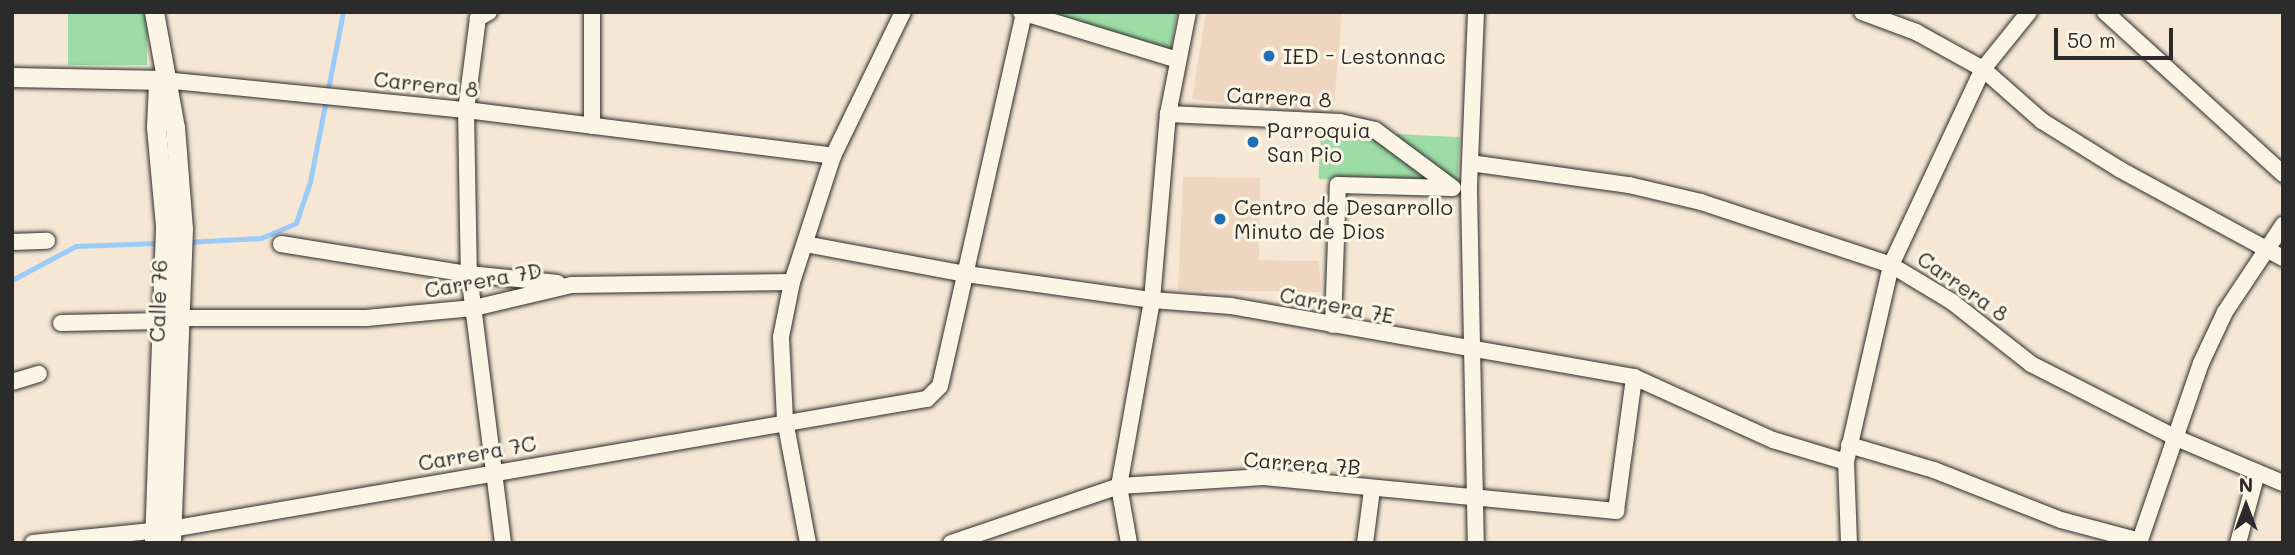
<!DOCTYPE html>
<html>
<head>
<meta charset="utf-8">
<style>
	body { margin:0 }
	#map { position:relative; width:2295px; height:555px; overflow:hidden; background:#f6e7d5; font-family:Mali,sans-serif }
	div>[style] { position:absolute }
	.built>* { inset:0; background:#efd6c1 }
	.green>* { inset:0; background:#9ddca5; transform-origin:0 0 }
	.stream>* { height:4.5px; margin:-2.25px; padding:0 2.25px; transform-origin:2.25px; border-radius:2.25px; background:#9bcbf7 }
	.roads { filter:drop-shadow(0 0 2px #2b2b2b) drop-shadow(0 0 2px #2b2b2b) }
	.minor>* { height:16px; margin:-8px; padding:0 8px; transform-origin:8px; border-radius:8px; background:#fcf5e5 }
	.tertiary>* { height:19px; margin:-9.5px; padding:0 9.5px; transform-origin:9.5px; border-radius:9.5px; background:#fcf5e5 }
	.dots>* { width:19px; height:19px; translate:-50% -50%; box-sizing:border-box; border:4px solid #fcf5e5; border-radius:50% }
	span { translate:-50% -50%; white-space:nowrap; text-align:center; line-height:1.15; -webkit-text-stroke:6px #fcf5e5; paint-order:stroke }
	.poi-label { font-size:21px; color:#2b2b2b }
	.left { translate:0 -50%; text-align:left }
	.street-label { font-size:21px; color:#2b2b2b }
	.frame { position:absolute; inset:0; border:14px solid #2b2b2b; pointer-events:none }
	.north { position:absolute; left:2211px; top:471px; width:70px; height:70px; -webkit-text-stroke:5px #fcf5e5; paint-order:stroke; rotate:0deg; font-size:19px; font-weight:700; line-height:28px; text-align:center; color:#2b2b2b }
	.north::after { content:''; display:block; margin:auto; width:24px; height:32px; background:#2b2b2b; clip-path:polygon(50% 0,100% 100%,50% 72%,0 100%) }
	.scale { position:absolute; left:2054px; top:28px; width:119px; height:32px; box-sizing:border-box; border:4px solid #2b2b2b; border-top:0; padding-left:9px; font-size:21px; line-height:24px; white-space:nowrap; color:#2b2b2b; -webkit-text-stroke:5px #fcf5e5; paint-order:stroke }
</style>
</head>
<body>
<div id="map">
	<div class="built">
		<i style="clip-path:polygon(1206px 12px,1342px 12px,1333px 115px,1192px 99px)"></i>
		<i style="clip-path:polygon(1183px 177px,1260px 178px,1259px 260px,1319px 261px,1321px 292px,1178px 290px)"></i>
	</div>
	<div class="green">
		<i style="left:68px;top:12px;width:79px;height:53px"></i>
		<i style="clip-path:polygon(1035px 12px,1177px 12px,1171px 50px)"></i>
		<i style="left:1321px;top:130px;width:139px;height:49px;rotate:3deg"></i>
	</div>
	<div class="stream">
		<i style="left:187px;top:242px;width:74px;rotate:-3.1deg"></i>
		<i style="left:261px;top:238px;width:38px;rotate:-23deg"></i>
		<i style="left:296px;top:223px;width:43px;rotate:-71.1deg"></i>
		<i style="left:310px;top:182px;width:173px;rotate:-79deg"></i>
		<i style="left:12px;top:280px;width:72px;rotate:-28deg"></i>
		<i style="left:76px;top:246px;width:82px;rotate:-2.1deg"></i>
	</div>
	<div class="roads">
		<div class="minor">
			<i style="left:489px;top:12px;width:13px;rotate:151deg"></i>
			<i style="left:478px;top:18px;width:93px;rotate:97.4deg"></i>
			<i style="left:466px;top:110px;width:164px;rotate:89deg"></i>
			<i style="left:469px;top:274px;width:271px;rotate:82.8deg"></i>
			<i style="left:592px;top:12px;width:114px;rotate:90deg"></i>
			<i style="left:1021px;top:12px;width:164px;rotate:17deg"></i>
			<i style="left:1476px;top:12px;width:177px;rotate:92.3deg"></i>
			<i style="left:1469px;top:189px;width:354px;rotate:88.9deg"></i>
			<i style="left:1862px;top:12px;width:58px;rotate:20.3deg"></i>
			<i style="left:1916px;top:32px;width:77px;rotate:28.9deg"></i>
			<i style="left:1983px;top:69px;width:79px;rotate:41.4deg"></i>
			<i style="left:2042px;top:121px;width:91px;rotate:31.9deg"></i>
			<i style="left:2119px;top:169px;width:187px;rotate:28.5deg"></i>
			<i style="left:2105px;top:12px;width:241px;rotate:42.3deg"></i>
			<i style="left:164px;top:80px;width:303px;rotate:5.7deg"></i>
			<i style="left:466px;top:110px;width:370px;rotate:7.1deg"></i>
			<i style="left:1168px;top:114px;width:172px;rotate:2.7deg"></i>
			<i style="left:1340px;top:122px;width:36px;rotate:13deg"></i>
			<i style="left:1375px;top:130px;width:97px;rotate:36.6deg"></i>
			<i style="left:1470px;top:163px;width:161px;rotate:7.9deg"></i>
			<i style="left:1629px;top:185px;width:74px;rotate:13.3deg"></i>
			<i style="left:1701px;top:202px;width:200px;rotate:18.3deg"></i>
			<i style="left:1891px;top:265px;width:70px;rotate:31deg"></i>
			<i style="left:1951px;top:301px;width:102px;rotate:38.2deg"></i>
			<i style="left:2031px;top:364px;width:161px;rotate:27deg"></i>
			<i style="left:2174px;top:437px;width:118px;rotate:22.9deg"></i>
			<i style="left:12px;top:242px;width:35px;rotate:-2deg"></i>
			<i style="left:281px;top:244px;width:190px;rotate:9.1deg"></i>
			<i style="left:469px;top:274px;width:89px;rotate:5.8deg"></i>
			<i style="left:805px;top:244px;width:164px;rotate:10.6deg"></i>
			<i style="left:966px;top:274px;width:188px;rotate:8deg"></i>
			<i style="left:1152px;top:300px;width:79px;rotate:4.3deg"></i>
			<i style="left:1231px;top:306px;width:409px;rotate:10deg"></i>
			<i style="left:1634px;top:377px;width:153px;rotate:24.4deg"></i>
			<i style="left:1773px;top:440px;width:76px;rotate:16.8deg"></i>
			<i style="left:181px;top:318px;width:185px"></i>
			<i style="left:366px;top:318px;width:108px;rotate:-5.3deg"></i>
			<i style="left:474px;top:308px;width:100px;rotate:-13.3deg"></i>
			<i style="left:571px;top:285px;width:221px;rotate:-0.8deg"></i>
			<i style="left:61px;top:323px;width:101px;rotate:-1.1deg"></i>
			<i style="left:1333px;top:325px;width:140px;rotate:-88deg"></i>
			<i style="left:1338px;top:185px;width:114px;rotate:1.5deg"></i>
			<i style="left:12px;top:382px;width:28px;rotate:-17deg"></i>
			<i style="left:1849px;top:445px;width:89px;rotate:16.4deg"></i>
			<i style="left:1934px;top:470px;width:136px;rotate:21.5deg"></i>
			<i style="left:2061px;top:520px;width:82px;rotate:14.9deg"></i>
			<i style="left:33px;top:543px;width:139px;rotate:-5.8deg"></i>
			<i style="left:171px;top:529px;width:767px;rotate:-9.76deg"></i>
			<i style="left:927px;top:399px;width:18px;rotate:-45deg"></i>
			<i style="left:940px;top:386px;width:382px;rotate:-77.3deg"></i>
			<i style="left:808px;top:543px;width:125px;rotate:-100.6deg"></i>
			<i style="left:785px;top:420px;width:83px;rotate:-92.8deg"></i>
			<i style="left:781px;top:337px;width:56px;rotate:-78.7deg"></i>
			<i style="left:792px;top:282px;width:133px;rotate:-72deg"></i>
			<i style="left:833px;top:156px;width:160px;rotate:-64.1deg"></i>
			<i style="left:951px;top:543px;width:177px;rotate:-18.7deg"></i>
			<i style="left:1119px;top:486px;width:145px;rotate:-3.6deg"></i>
			<i style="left:1264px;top:477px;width:354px;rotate:5.5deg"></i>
			<i style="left:1616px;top:511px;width:135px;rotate:-82.3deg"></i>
			<i style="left:1129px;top:543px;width:58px;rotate:-100deg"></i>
			<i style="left:1119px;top:486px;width:189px;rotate:-79.9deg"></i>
			<i style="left:1152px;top:300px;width:187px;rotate:-85.1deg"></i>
			<i style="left:1168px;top:114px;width:104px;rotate:-78.9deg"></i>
			<i style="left:1365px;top:543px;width:53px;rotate:-82.5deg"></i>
			<i style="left:1849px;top:543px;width:81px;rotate:-92.1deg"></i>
			<i style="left:1846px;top:462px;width:202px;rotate:-77.1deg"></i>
			<i style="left:1891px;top:265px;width:217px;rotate:-64.9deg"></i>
			<i style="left:1983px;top:69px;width:73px;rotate:-51.1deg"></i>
			<i style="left:2139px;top:543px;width:190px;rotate:-71deg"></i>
			<i style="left:2201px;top:363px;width:56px;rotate:-64.8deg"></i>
			<i style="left:2225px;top:312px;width:105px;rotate:-56.3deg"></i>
			<i style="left:2238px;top:543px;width:73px;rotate:-74.8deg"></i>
		</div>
		<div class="tertiary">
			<i style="left:154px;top:12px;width:117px;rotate:79.7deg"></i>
			<i style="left:175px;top:127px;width:102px;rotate:85.5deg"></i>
			<i style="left:183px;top:229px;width:314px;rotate:92.2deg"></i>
			<i style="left:12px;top:77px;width:152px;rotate:1.1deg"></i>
			<i style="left:154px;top:543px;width:317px;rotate:-88deg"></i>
			<i style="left:165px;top:226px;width:99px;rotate:-95.2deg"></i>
			<i style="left:156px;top:127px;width:44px;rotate:-87.4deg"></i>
		</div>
	</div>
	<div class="dots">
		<i style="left:1269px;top:56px;background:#1f6fb2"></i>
		<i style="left:1253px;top:142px;background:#1f6fb2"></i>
		<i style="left:1220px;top:219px;background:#1f6fb2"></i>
	</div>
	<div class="poi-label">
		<span class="left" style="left:1283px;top:56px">IED - Lestonnac</span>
		<span class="left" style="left:1267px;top:142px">Parroquia<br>San Pio</span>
		<span class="left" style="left:1234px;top:219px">Centro de Desarrollo<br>Minuto de Dios</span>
	</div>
	<div class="street-label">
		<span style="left:426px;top:84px;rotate:6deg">Carrera 8</span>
		<span style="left:1279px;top:97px;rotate:3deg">Carrera 8</span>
		<span style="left:483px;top:280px;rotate:-10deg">Carrera 7D</span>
		<span style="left:1963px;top:286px;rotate:35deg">Carrera 8</span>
		<span style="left:158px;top:301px;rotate:-88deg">Calle 76</span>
		<span style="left:1337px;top:305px;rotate:11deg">Carrera 7E</span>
		<span style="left:477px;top:453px;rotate:-10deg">Carrera 7C</span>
		<span style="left:1302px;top:463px;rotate:4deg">Carrera 7B</span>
	</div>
	<div class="frame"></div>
	<div class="north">N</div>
	<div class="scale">50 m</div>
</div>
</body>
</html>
